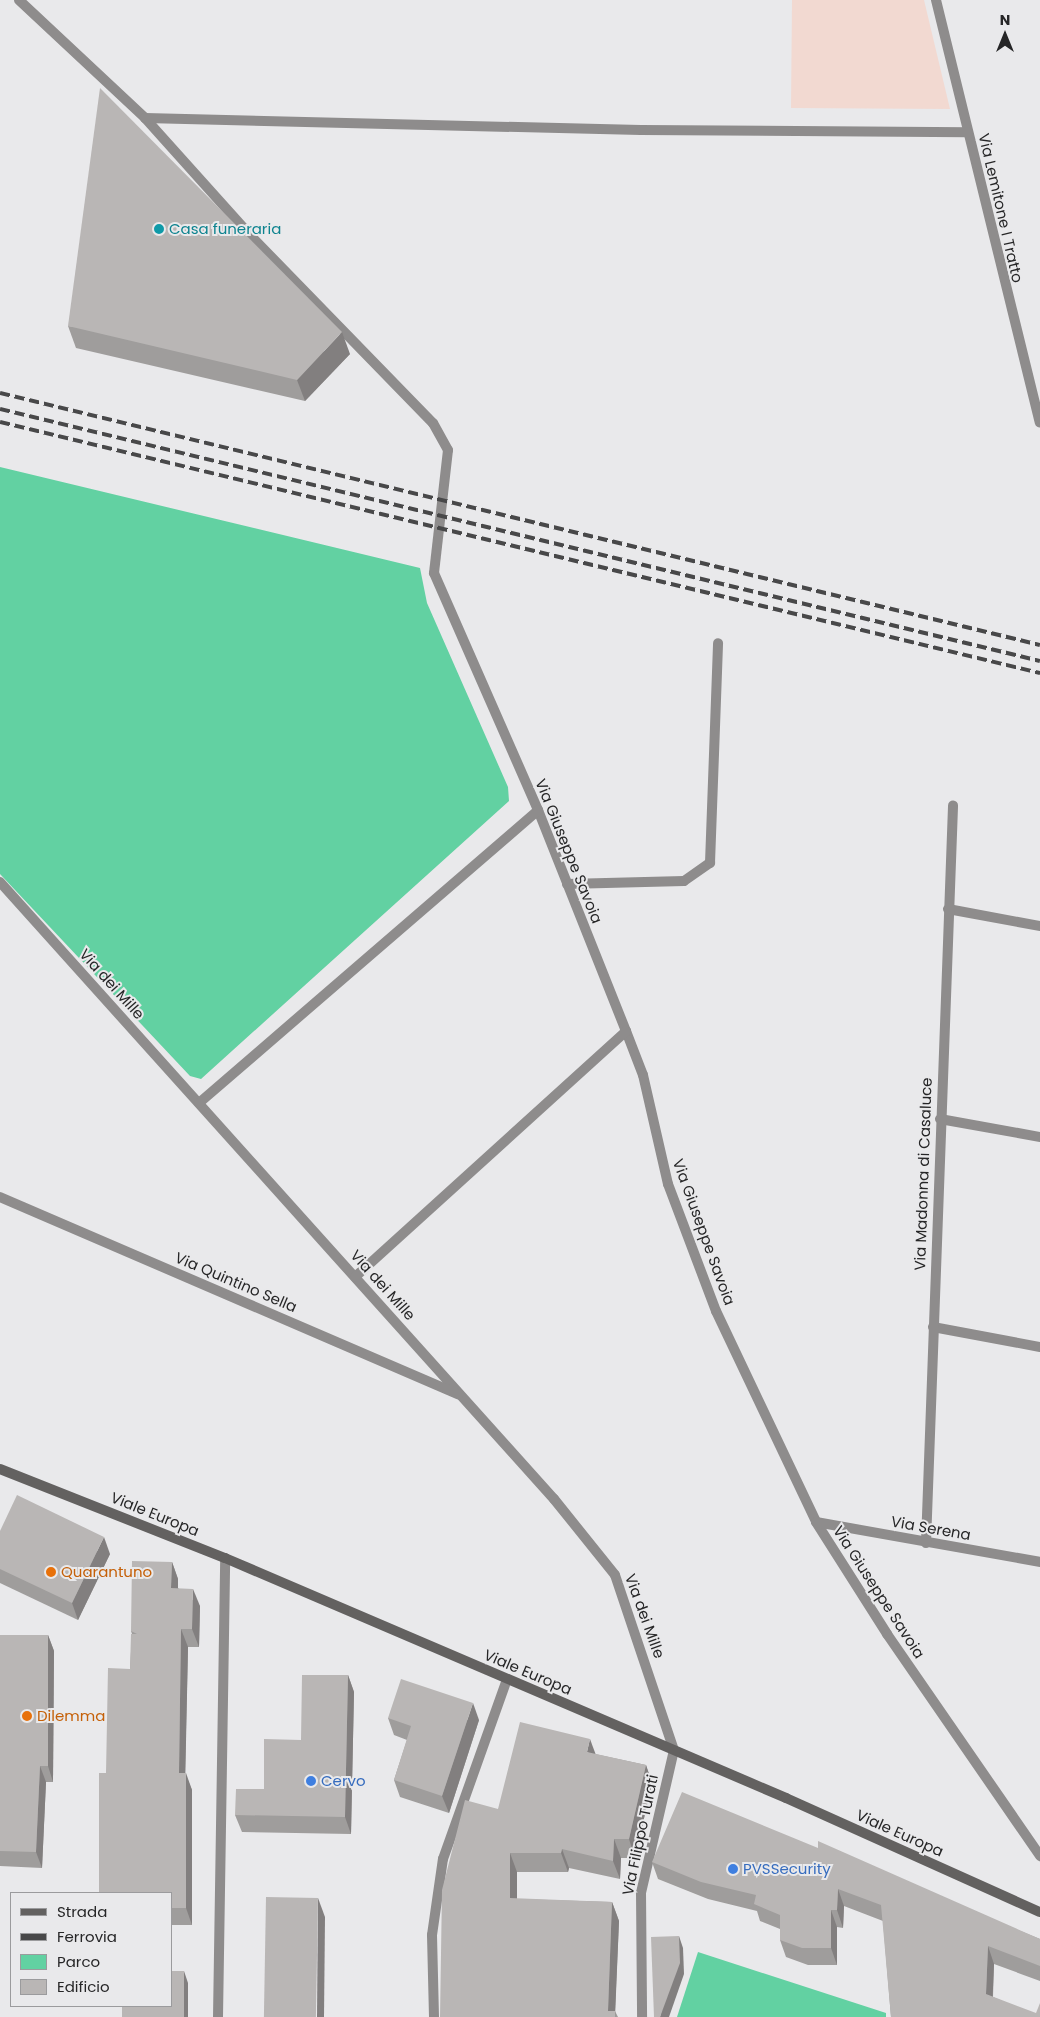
<!DOCTYPE html>
<html>
<head>
<meta charset="utf-8">
<style>
	body { margin:0 }
	#map { position:relative; width:1040px; height:2017px; overflow:hidden; background:#e9e9eb; font-family:Poppins,sans-serif }
	div>[style] { position:absolute }
	.industrial>* { inset:0; background:#f2d9d1 }
	.green>* { inset:0; background:#62d1a2 }
	.service>* { height:10px; margin:-5px; padding:0 5px; transform-origin:5px; border-radius:5px; background:#8e8c8c }
	.minor>* { height:10px; margin:-5px; padding:0 5px; transform-origin:5px; border-radius:5px; background:#8e8c8c }
	.secondary>* { height:10px; margin:-5px; padding:0 5px; transform-origin:5px; border-radius:5px; background:#636160 }
	.rail>* { height:4px; margin-top:-2px; transform-origin:0; background:repeating-linear-gradient(90deg,#484849 0 10px,transparent 0 15px) }
	.wall>* { inset:0; background:#9f9d9c }
	.shaded-wall>* { inset:0; background:#827f7f }
	.building>* { inset:0; background:#b9b6b5; transform-origin:0 0 }
	.dots>* { width:14px; height:14px; translate:-50% -50%; box-sizing:border-box; border:2px solid #e9e9eb; border-radius:50% }
	span { translate:-50% -50%; white-space:nowrap; text-align:center; line-height:1.15; -webkit-text-stroke:4px #e9e9eb; paint-order:stroke }
	.street-label { font-size:15px; color:#262627 }
	.culture-label { font-size:15px; color:#0d838f }
	.left { translate:0 -50%; text-align:left }
	.food-label { font-size:15px; color:#c56008 }
	.shop-label { font-size:15px; color:#366cbe }
	.legend { position:absolute; left:10px; top:1892px; width:162px; height:115px; box-sizing:border-box; background:#e9e9eb; border:1px solid #9b9b9d; margin:0; padding:6px 9px; list-style:none; font-size:15px; color:#262627 }
	.legend li { display:flex; align-items:center; gap:10px; height:25px }
	.legend b { width:25px; border:1px solid #9b9b9d }
	.north { position:absolute; left:980px; top:10px; width:50px; height:50px; -webkit-text-stroke:4px #e9e9eb; paint-order:stroke; rotate:0deg; font-size:14px; font-weight:700; line-height:20px; text-align:center; color:#262627 }
	.north::after { content:''; display:block; margin:auto; width:18px; height:22px; background:#262627; clip-path:polygon(50% 0,100% 100%,50% 72%,0 100%) }
</style>
</head>
<body>
<div id="map">
	<div class="industrial">
		<i style="clip-path:polygon(792px 0,924px 0,950px 109px,791px 108px)"></i>
	</div>
	<div class="green">
		<i style="clip-path:polygon(0 467px,420px 568px,427px 603px,508px 787px,509px 801px,201px 1079px,190px 1076px,0 874px)"></i>
		<i style="clip-path:polygon(698px 1952px,886px 2013px,886px 2017px,677px 2017px)"></i>
	</div>
	<div class="service">
		<i style="left:434px;top:2017px;width:82px;rotate:-91.4deg"></i>
		<i style="left:432px;top:1935px;width:77px;rotate:-81.8deg"></i>
		<i style="left:443px;top:1859px;width:191px;rotate:-70.4deg"></i>
	</div>
	<div class="minor">
		<i style="left:19px;top:0;width:173px;rotate:43.1deg"></i>
		<i style="left:145px;top:118px;width:156px;rotate:48.1deg"></i>
		<i style="left:249px;top:234px;width:264px;rotate:45.8deg"></i>
		<i style="left:433px;top:423px;width:31px;rotate:61deg"></i>
		<i style="left:448px;top:450px;width:124px;rotate:96.5deg"></i>
		<i style="left:434px;top:573px;width:259px;rotate:66.3deg"></i>
		<i style="left:538px;top:810px;width:238px;rotate:68.3deg"></i>
		<i style="left:626px;top:1031px;width:47px;rotate:68.9deg"></i>
		<i style="left:643px;top:1075px;width:112px;rotate:77.1deg"></i>
		<i style="left:668px;top:1184px;width:136px;rotate:69.3deg"></i>
		<i style="left:716px;top:1311px;width:233px;rotate:64.6deg"></i>
		<i style="left:816px;top:1522px;width:133px;rotate:57.6deg"></i>
		<i style="left:887px;top:1634px;width:270px;rotate:55.4deg"></i>
		<i style="left:936px;top:0;width:435px;rotate:76.2deg"></i>
		<i style="left:145px;top:118px;width:496px;rotate:1.4deg"></i>
		<i style="left:641px;top:130px;width:327px;rotate:0.4deg"></i>
		<i style="left:0;top:882px;width:829px;rotate:48.08deg"></i>
		<i style="left:554px;top:1499px;width:97px;rotate:51.2deg"></i>
		<i style="left:615px;top:1575px;width:185px;rotate:71.4deg"></i>
		<i style="left:674px;top:1750px;width:147px;rotate:103deg"></i>
		<i style="left:641px;top:1893px;width:124px;rotate:89.5deg"></i>
		<i style="left:567px;top:884px;width:117px;rotate:-1.5deg"></i>
		<i style="left:684px;top:881px;width:32px;rotate:-35deg"></i>
		<i style="left:710px;top:863px;width:220px;rotate:-87.9deg"></i>
		<i style="left:948px;top:909px;width:94px;rotate:10.5deg"></i>
		<i style="left:199px;top:1103px;width:448px;rotate:-40.8deg"></i>
		<i style="left:940px;top:1119px;width:102px;rotate:10.2deg"></i>
		<i style="left:0;top:1197px;width:499px;rotate:23.3deg"></i>
		<i style="left:355px;top:1277px;width:366px;rotate:-42.2deg"></i>
		<i style="left:933px;top:1327px;width:109px;rotate:10.6deg"></i>
		<i style="left:816px;top:1522px;width:228px;rotate:10.1deg"></i>
		<i style="left:926px;top:1543px;width:738px;rotate:-87.9deg"></i>
		<i style="left:218px;top:2017px;width:459px;rotate:-89.1deg"></i>
	</div>
	<div class="secondary">
		<i style="left:0;top:1469px;width:242px;rotate:21.6deg"></i>
		<i style="left:225px;top:1558px;width:610px;rotate:23.16deg"></i>
		<i style="left:786px;top:1798px;width:278px;rotate:24.2deg"></i>
	</div>
	<div class="rail">
		<i style="left:0;top:393px;width:1070px;rotate:13.62deg"></i>
		<i style="left:0;top:409px;width:1070px;rotate:13.62deg"></i>
		<i style="left:0;top:422px;width:1070px;rotate:13.57deg"></i>
	</div>
	<div class="wall">
		<i style="clip-path:polygon(68px 326px,350px 354px,305px 401px,76px 348px)"></i>
		<i style="clip-path:polygon(0 1531px,110px 1554px,78px 1620px,0 1583px)"></i>
		<i style="clip-path:polygon(172px 1562px,178px 1579px,178px 1588px,200px 1606px,199px 1647px,188px 1647px,185px 1773px,192px 1790px,192px 1925px,171px 1925px,171px 1893px,106px 1773px,130px 1669px,132px 1634px,131px 1631px)"></i>
		<i style="clip-path:polygon(0 1635px,48px 1635px,54px 1651px,53px 1782px,46px 1782px,42px 1868px,0 1866px)"></i>
		<i style="clip-path:polygon(348px 1675px,354px 1692px,351px 1834px,242px 1832px,235px 1815px,264px 1789px,301px 1740px)"></i>
		<i style="clip-path:polygon(388px 1718px,479px 1720px,449px 1813px,400px 1797px,394px 1780px,407px 1740px,394px 1735px)"></i>
		<i style="clip-path:polygon(595px 1754px,646px 1765px,652px 1783px,635px 1858px,621px 1858px,620px 1879px,569px 1868px,568px 1872px,517px 1872px,517px 1899px,612px 1902px,619px 1921px,615px 2011px,618px 2017px,440px 2017px,498px 1809px)"></i>
		<i style="clip-path:polygon(818px 1848px,1040px 1939px,1040px 1981px,994px 1964px,993px 1997px,1040px 2017px,891px 2017px,883px 1921px,844px 1906px,843px 1928px,837px 1927px,837px 1965px,808px 1965px,786px 1957px,780px 1940px,780px 1929px,760px 1921px,757px 1911px,708px 1899px,658px 1879px,652px 1862px)"></i>
	</div>
	<div class="shaded-wall">
		<i style="clip-path:polygon(342px 332px,350px 354px,305px 401px,297px 380px)"></i>
		<i style="clip-path:polygon(104px 1537px,110px 1554px,78px 1620px,72px 1603px)"></i>
		<i style="clip-path:polygon(172px 1562px,178px 1579px,178px 1606px,171px 1588px)"></i>
		<i style="clip-path:polygon(193px 1589px,200px 1606px,199px 1647px,192px 1629px)"></i>
		<i style="clip-path:polygon(181px 1629px,188px 1647px,185px 1790px,179px 1773px)"></i>
		<i style="clip-path:polygon(48px 1635px,54px 1651px,53px 1782px,48px 1766px)"></i>
		<i style="clip-path:polygon(348px 1675px,354px 1692px,351px 1834px,345px 1817px)"></i>
		<i style="clip-path:polygon(473px 1703px,479px 1720px,449px 1813px,442px 1796px)"></i>
		<i style="clip-path:polygon(590px 1739px,597px 1758px,587px 1752px)"></i>
		<i style="clip-path:polygon(646px 1765px,652px 1783px,635px 1858px,629px 1839px)"></i>
		<i style="clip-path:polygon(40px 1766px,46px 1782px,42px 1868px,36px 1852px)"></i>
		<i style="clip-path:polygon(186px 1773px,192px 1790px,192px 1925px,186px 1908px)"></i>
		<i style="clip-path:polygon(614px 1839px,621px 1858px,620px 1879px,613px 1861px)"></i>
		<i style="clip-path:polygon(562px 1849px,569px 1868px,568px 1872px,561px 1853px)"></i>
		<i style="clip-path:polygon(510px 1853px,517px 1872px,517px 1917px,510px 1898px)"></i>
		<i style="clip-path:polygon(838px 1889px,844px 1906px,843px 1928px,837px 1910px)"></i>
		<i style="clip-path:polygon(318px 1898px,325px 1917px,324px 2017px,317px 2017px)"></i>
		<i style="clip-path:polygon(612px 1902px,619px 1921px,615px 2017px,608px 2011px)"></i>
		<i style="clip-path:polygon(831px 1910px,837px 1927px,837px 1965px,831px 1948px)"></i>
		<i style="clip-path:polygon(679px 1936px,683px 1948px,684px 1974px,669px 2017px,660px 2017px)"></i>
		<i style="clip-path:polygon(988px 1946px,994px 1964px,992px 2011px,986px 1994px)"></i>
		<i style="clip-path:polygon(184px 1971px,188px 1983px,188px 2017px,184px 2017px)"></i>
	</div>
	<div class="building">
		<i style="clip-path:polygon(100px 88px,342px 332px,297px 380px,68px 326px)"></i>
		<i style="clip-path:polygon(17px 1495px,104px 1537px,72px 1603px,0 1569px,0 1531px)"></i>
		<i style="clip-path:polygon(132px 1561px,172px 1562px,171px 1588px,193px 1589px,192px 1629px,181px 1629px,179px 1773px,186px 1773px,186px 1908px,171px 1908px,171px 1893px,99px 1893px,99px 1773px,106px 1773px,108px 1668px,130px 1669px,131px 1634px,137px 1634px,131px 1631px)"></i>
		<i style="clip-path:polygon(0 1635px,48px 1635px,48px 1766px,40px 1766px,36px 1852px,0 1851px)"></i>
		<i style="clip-path:polygon(302px 1675px,348px 1675px,345px 1817px,235px 1815px,236px 1789px,264px 1789px,264px 1739px,301px 1740px)"></i>
		<i style="clip-path:polygon(401px 1679px,473px 1703px,442px 1796px,394px 1780px,411px 1726px,388px 1718px)"></i>
		<i style="clip-path:polygon(520px 1722px,590px 1739px,587px 1752px,646px 1765px,629px 1839px,614px 1839px,613px 1861px,562px 1849px,561px 1853px,510px 1853px,510px 1898px,612px 1902px,608px 2011px,615px 2011px,615px 2017px,440px 2017px,442px 1890px,465px 1800px,498px 1809px)"></i>
		<i style="clip-path:polygon(682px 1792px,818px 1848px,818px 1841px,1040px 1939px,1040px 1966px,988px 1946px,986px 1994px,1036px 2013px,1040px 2003px,1040px 2017px,891px 2017px,881px 1905px,838px 1889px,837px 1910px,831px 1910px,831px 1948px,802px 1948px,780px 1940px,780px 1915px,754px 1904px,756px 1895px,701px 1882px,652px 1862px)"></i>
		<i style="left:266px;top:1897px;width:52px;height:120px;rotate:1deg"></i>
		<i style="clip-path:polygon(679px 1936px,680px 1963px,660px 2017px,654px 2017px,651px 1937px)"></i>
		<i style="clip-path:polygon(171px 1971px,184px 1971px,184px 2017px,122px 2017px,122px 2006px,171px 2006px)"></i>
	</div>
	<div class="dots">
		<i style="left:159px;top:229px;background:#0f9aa8"></i>
		<i style="left:51px;top:1572px;background:#e8710a"></i>
		<i style="left:27px;top:1716px;background:#e8710a"></i>
		<i style="left:311px;top:1781px;background:#3f7fe0"></i>
		<i style="left:733px;top:1869px;background:#3f7fe0"></i>
	</div>
	<div class="street-label">
		<span style="left:1001px;top:208px;rotate:77deg">Via Lemitone I Tratto</span>
		<span style="left:569px;top:851px;rotate:68deg">Via Giuseppe Savoia</span>
		<span style="left:112px;top:984px;rotate:48deg">Via dei Mille</span>
		<span style="left:923px;top:1174px;rotate:-88deg">Via Madonna di Casaluce</span>
		<span style="left:704px;top:1232px;rotate:70deg">Via Giuseppe Savoia</span>
		<span style="left:236px;top:1282px;rotate:23deg">Via Quintino Sella</span>
		<span style="left:383px;top:1285px;rotate:48deg">Via dei Mille</span>
		<span style="left:155px;top:1514px;rotate:22deg">Viale Europa</span>
		<span style="left:931px;top:1528px;rotate:10deg">Via Serena</span>
		<span style="left:879px;top:1592px;rotate:57deg">Via Giuseppe Savoia</span>
		<span style="left:645px;top:1616px;rotate:70deg">Via dei Mille</span>
		<span style="left:528px;top:1672px;rotate:23deg">Viale Europa</span>
		<span style="left:900px;top:1833px;rotate:24deg">Viale Europa</span>
		<span style="left:640px;top:1835px;rotate:-78deg">Via Filippo Turati</span>
	</div>
	<div class="culture-label">
		<span class="left" style="left:169px;top:229px">Casa funeraria</span>
	</div>
	<div class="food-label">
		<span class="left" style="left:61px;top:1572px">Quarantuno</span>
		<span class="left" style="left:37px;top:1716px">Dilemma</span>
	</div>
	<div class="shop-label">
		<span class="left" style="left:321px;top:1781px">Cervo</span>
		<span class="left" style="left:743px;top:1869px">PVSSecurity</span>
	</div>
	<ul class="legend">
	<li><b style="height:6px;background:#636160"></b>Strada</li>
	<li><b style="height:6px;background:#484849"></b>Ferrovia</li>
	<li><b style="height:14px;background:#62d1a2"></b>Parco</li>
	<li><b style="height:14px;background:#b9b6b5"></b>Edificio</li>
	</ul>
	<div class="north">N</div>
</div>
</body>
</html>
